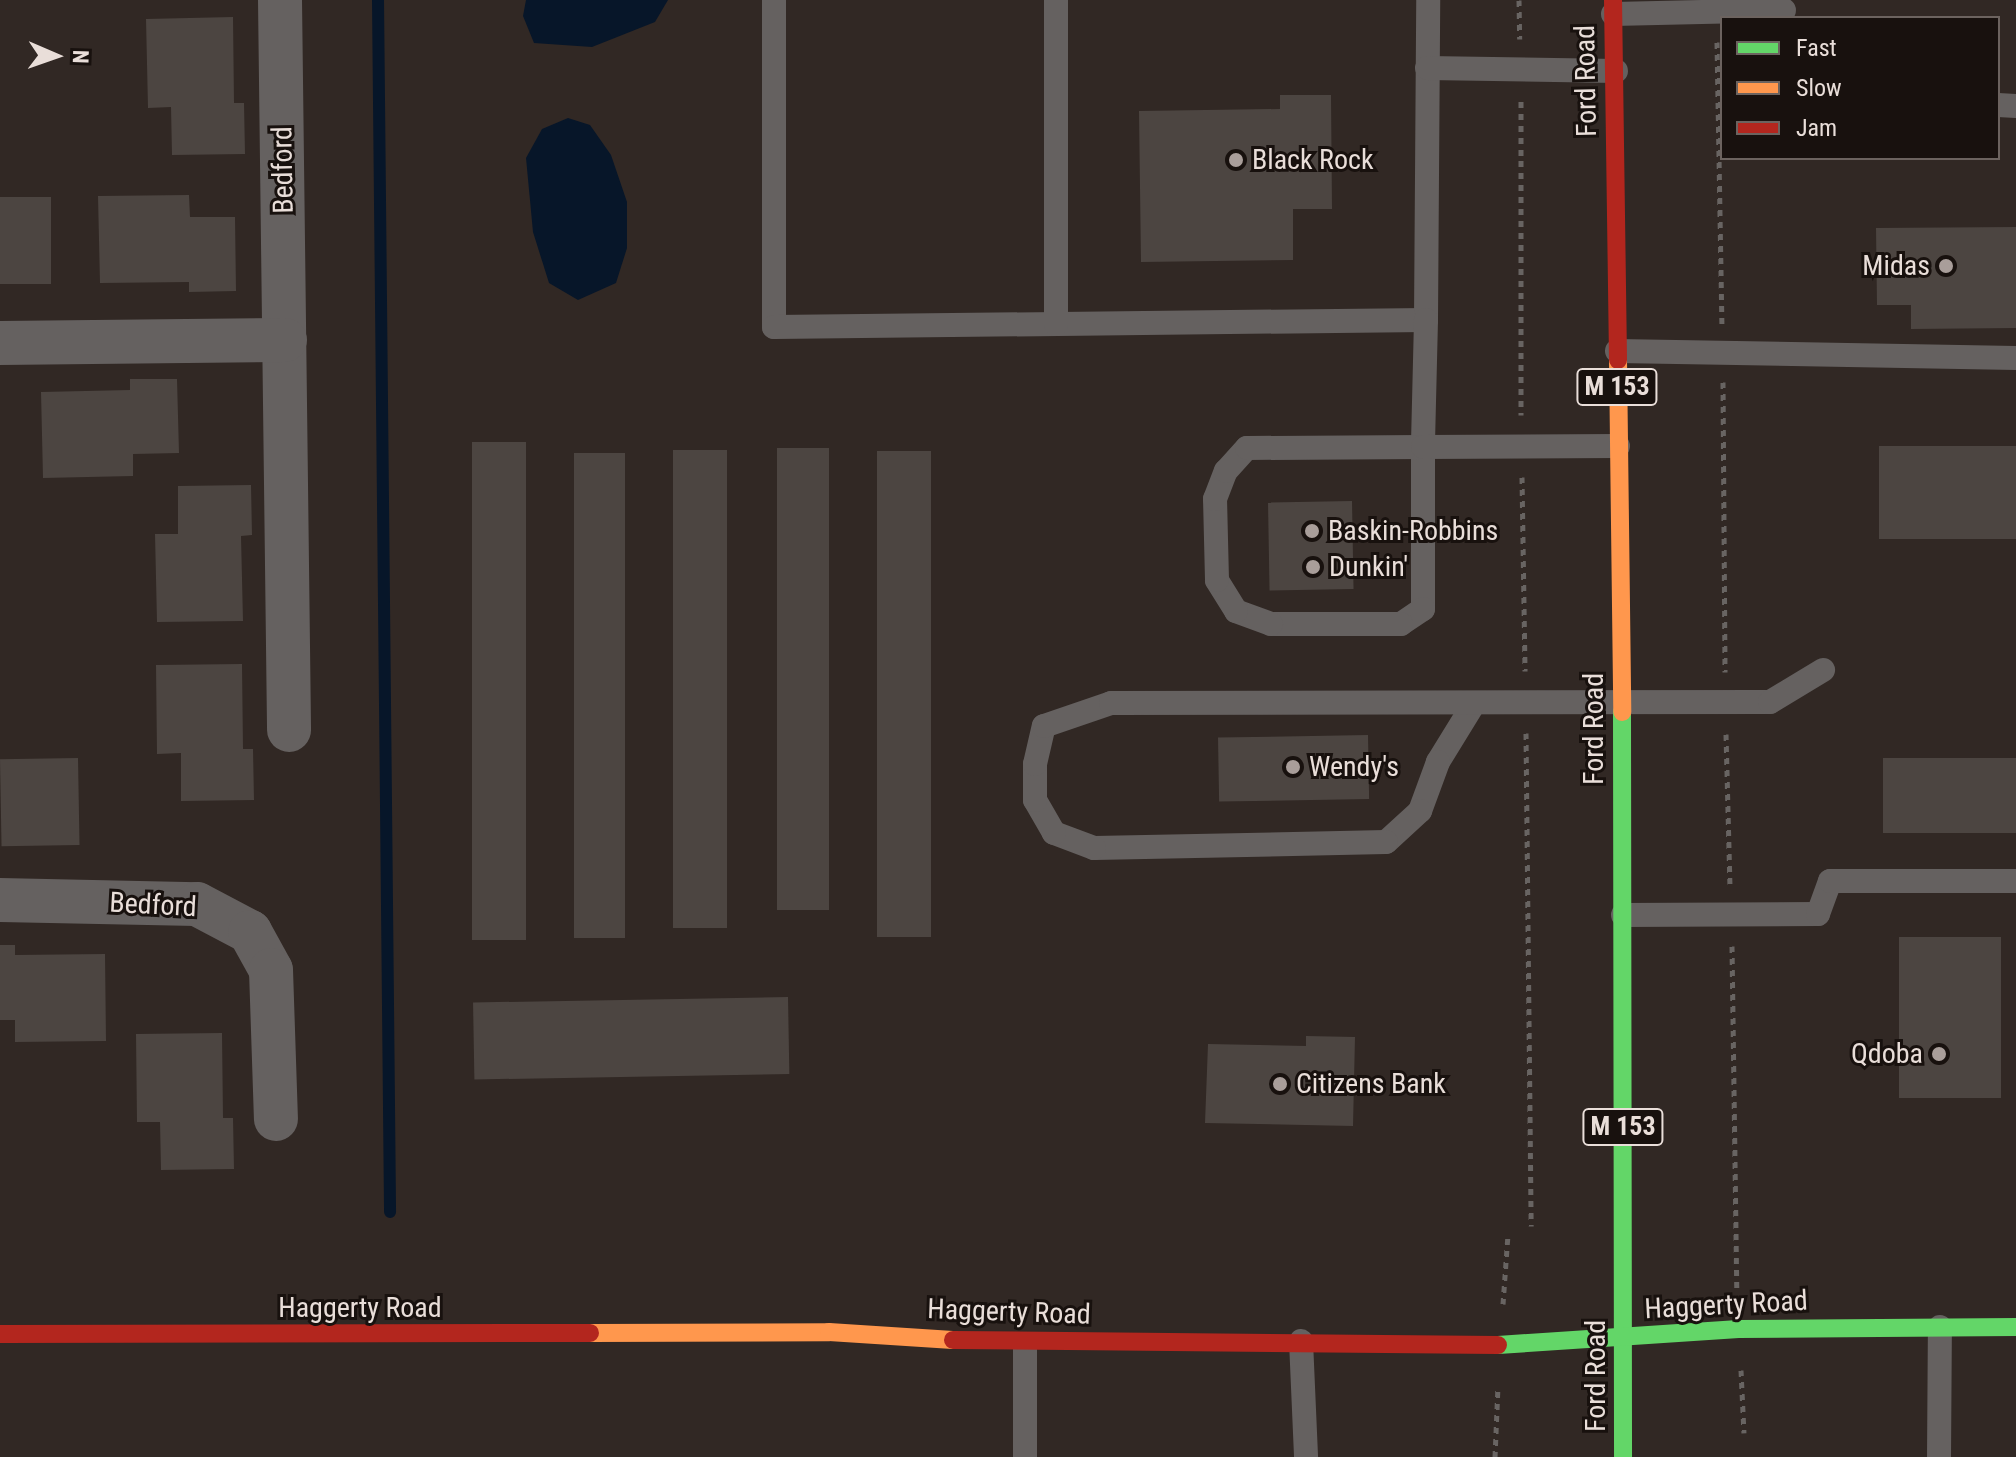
<!DOCTYPE html>
<html>
<head>
<meta charset="utf-8">
<style>
	body { margin:0 }
	#map { position:relative; width:2016px; height:1457px; overflow:hidden; background:#312824; font-family:"Roboto Condensed",sans-serif }
	div>[style] { position:absolute }
	.water>* { inset:0; background:#071629 }
	.stream>* { height:12px; margin:-6px; padding:0 6px; transform-origin:6px; border-radius:6px; background:#071629 }
	.building>* { inset:0; background:#4c4541; transform-origin:0 0 }
	.path>* { height:5px; margin-top:-2.5px; transform-origin:0; background:repeating-linear-gradient(90deg,#686462 0 6px,transparent 0 12px) }
	.lane>* { height:24px; margin:-12px; padding:0 12px; transform-origin:12px; border-radius:12px; background:#656160 }
	.street>* { height:44px; margin:-22px; padding:0 22px; transform-origin:22px; border-radius:22px; background:#656160 }
	.fast>* { height:18px; margin:-9px; padding:0 9px; transform-origin:9px; border-radius:9px; background:#63d668 }
	.slow>* { height:18px; margin:-9px; padding:0 9px; transform-origin:9px; border-radius:9px; background:#ff974d }
	.jam>* { height:18px; margin:-9px; padding:0 9px; transform-origin:9px; border-radius:9px; background:#b3261e }
	.dots>* { width:22px; height:22px; translate:-50% -50%; box-sizing:border-box; border:4px solid #18110e; border-radius:50% }
	span { translate:-50% -50%; white-space:nowrap; text-align:center; line-height:1.15; -webkit-text-stroke:6px #18110e; paint-order:stroke }
	.shield-label span { padding:2px 6px; background:#18110e; border:2px solid; border-radius:6px; -webkit-text-stroke-width:0 }
	.shield-label { font-size:26px; color:#e9ded9; font-weight:700 }
	.street-label { font-size:28px; color:#e9ded9 }
	.poi-label { font-size:28px; color:#e9ded9 }
	.left { translate:0 -50%; text-align:left }
	.right { translate:-100% -50%; text-align:right }
	.legend { position:absolute; left:1720px; top:16px; width:280px; height:144px; box-sizing:border-box; background:#18110e; border:2px solid #6c635f; margin:0; padding:10px 14px; list-style:none; font-size:24px; color:#e9ded9 }
	.legend li { display:flex; align-items:center; gap:16px; height:40px }
	.legend b { width:40px; border:2px solid #6c635f }
	.north { position:absolute; left:16px; top:16px; width:80px; height:80px; -webkit-text-stroke:6px #18110e; paint-order:stroke; rotate:92deg; font-size:22px; font-weight:700; line-height:32px; text-align:center; color:#e9ded9 }
	.north::after { content:''; display:block; margin:auto; width:28px; height:36px; background:#e9ded9; clip-path:polygon(50% 0,100% 100%,50% 72%,0 100%) }
</style>
</head>
<body>
<div id="map">
	<div class="water">
		<i style="clip-path:polygon(526px 0,668px 0,655px 22px,592px 47px,534px 43px,523px 16px)"></i>
		<i style="clip-path:polygon(568px 118px,590px 125px,611px 155px,627px 202px,627px 248px,616px 283px,578px 300px,549px 283px,533px 232px,526px 158px,542px 129px)"></i>
	</div>
	<div class="stream">
		<i style="left:378px;top:0;width:1212px;rotate:89.43deg"></i>
	</div>
	<div class="building">
		<i style="clip-path:polygon(233px 17px,234px 103px,244px 103px,245px 154px,172px 155px,171px 107px,148px 108px,146px 19px)"></i>
		<i style="clip-path:polygon(1280px 95px,1331px 95px,1332px 209px,1293px 209px,1293px 260px,1141px 262px,1139px 111px,1280px 109px)"></i>
		<i style="clip-path:polygon(189px 195px,190px 217px,235px 217px,236px 291px,189px 292px,189px 282px,100px 283px,98px 196px)"></i>
		<i style="left:0;top:197px;width:51px;height:87px"></i>
		<i style="clip-path:polygon(2016px 227px,2016px 328px,1911px 329px,1911px 305px,1877px 305px,1876px 228px)"></i>
		<i style="clip-path:polygon(130px 379px,177px 379px,179px 453px,133px 454px,133px 476px,43px 478px,41px 392px,130px 390px)"></i>
		<i style="left:472px;top:442px;width:54px;height:498px"></i>
		<i style="left:1879px;top:446px;width:137px;height:93px"></i>
		<i style="left:829px;top:448px;width:462px;height:52px;rotate:90deg"></i>
		<i style="left:727px;top:450px;width:478px;height:54px;rotate:90deg"></i>
		<i style="left:877px;top:451px;width:54px;height:486px"></i>
		<i style="left:574px;top:453px;width:51px;height:485px"></i>
		<i style="clip-path:polygon(251px 485px,252px 535px,241px 536px,243px 621px,157px 622px,155px 534px,178px 534px,178px 486px)"></i>
		<i style="left:1352px;top:501px;width:88px;height:84px;rotate:89deg"></i>
		<i style="clip-path:polygon(242px 664px,243px 749px,253px 749px,254px 800px,181px 801px,181px 753px,157px 754px,156px 665px)"></i>
		<i style="left:1368px;top:735px;width:64px;height:150px;rotate:89deg"></i>
		<i style="left:78px;top:758px;width:87px;height:78px;rotate:89deg"></i>
		<i style="left:1883px;top:758px;width:133px;height:75px"></i>
		<i style="left:1899px;top:937px;width:102px;height:161px"></i>
		<i style="clip-path:polygon(0 945px,15px 945px,15px 955px,105px 954px,106px 1041px,15px 1042px,15px 1020px,0 1020px)"></i>
		<i style="left:788px;top:997px;width:77px;height:315px;rotate:89deg"></i>
		<i style="clip-path:polygon(222px 1033px,223px 1118px,233px 1118px,234px 1169px,161px 1170px,160px 1122px,137px 1122px,136px 1034px)"></i>
		<i style="clip-path:polygon(1306px 1036px,1355px 1037px,1353px 1126px,1205px 1123px,1208px 1044px,1306px 1046px)"></i>
	</div>
	<div class="path">
		<i style="left:1519px;top:0;width:39px;rotate:89deg"></i>
		<i style="left:1717px;top:42px;width:282px;rotate:89deg"></i>
		<i style="left:1521px;top:101px;width:314px;rotate:90deg"></i>
		<i style="left:1723px;top:382px;width:290px;rotate:89.6deg"></i>
		<i style="left:1522px;top:477px;width:194px;rotate:89.1deg"></i>
		<i style="left:1526px;top:733px;width:493px;rotate:89.4deg"></i>
		<i style="left:1726px;top:734px;width:150px;rotate:88.5deg"></i>
		<i style="left:1732px;top:946px;width:342px;rotate:89.2deg"></i>
		<i style="left:1503px;top:1304px;width:70px;rotate:-85.9deg"></i>
		<i style="left:1741px;top:1370px;width:63px;rotate:87.3deg"></i>
		<i style="left:1495px;top:1457px;width:71px;rotate:-87.6deg"></i>
	</div>
	<div class="lane">
		<i style="left:774px;top:0;width:327px;rotate:90deg"></i>
		<i style="left:774px;top:327px;width:652px;rotate:-0.62deg"></i>
		<i style="left:1426px;top:320px;width:320px;rotate:-89.6deg"></i>
		<i style="left:1613px;top:14px;width:171px;rotate:-1.3deg"></i>
		<i style="left:1427px;top:68px;width:189px;rotate:0.9deg"></i>
		<i style="left:1998px;top:105px;width:18px;rotate:3deg"></i>
		<i style="left:1426px;top:320px;width:127px;rotate:91.4deg"></i>
		<i style="left:1423px;top:447px;width:162px;rotate:90deg"></i>
		<i style="left:1423px;top:609px;width:27px;rotate:146deg"></i>
		<i style="left:1401px;top:624px;width:130px;rotate:180deg"></i>
		<i style="left:1271px;top:624px;width:37px;rotate:-160deg"></i>
		<i style="left:1236px;top:611px;width:36px;rotate:-122deg"></i>
		<i style="left:1217px;top:580px;width:81px;rotate:-91.4deg"></i>
		<i style="left:1215px;top:499px;width:30px;rotate:-69deg"></i>
		<i style="left:1226px;top:471px;width:31px;rotate:-48deg"></i>
		<i style="left:1247px;top:448px;width:176px;rotate:-0.3deg"></i>
		<i style="left:1423px;top:447px;width:195px;rotate:-0.3deg"></i>
		<i style="left:1056px;top:324px;width:324px;rotate:-90deg"></i>
		<i style="left:1617px;top:351px;width:399px;rotate:1deg"></i>
		<i style="left:1473px;top:705px;width:67px;rotate:121.6deg"></i>
		<i style="left:1438px;top:762px;width:52px;rotate:110.2deg"></i>
		<i style="left:1420px;top:811px;width:46px;rotate:137.6deg"></i>
		<i style="left:1386px;top:842px;width:292px;rotate:178.8deg"></i>
		<i style="left:1094px;top:848px;width:43px;rotate:-159.4deg"></i>
		<i style="left:1054px;top:833px;width:38px;rotate:-120deg"></i>
		<i style="left:1035px;top:800px;width:36px;rotate:-90deg"></i>
		<i style="left:1035px;top:764px;width:39px;rotate:-77deg"></i>
		<i style="left:1044px;top:726px;width:71px;rotate:-18.9deg"></i>
		<i style="left:1111px;top:703px;width:659px;rotate:-0.09deg"></i>
		<i style="left:1770px;top:702px;width:62px;rotate:-31.1deg"></i>
		<i style="left:1623px;top:915px;width:195px;rotate:-0.3deg"></i>
		<i style="left:1818px;top:914px;width:35px;rotate:-70deg"></i>
		<i style="left:1830px;top:881px;width:186px"></i>
		<i style="left:1301px;top:1341px;width:116px;rotate:87.5deg"></i>
		<i style="left:1025px;top:1457px;width:113px;rotate:-90deg"></i>
		<i style="left:1939px;top:1457px;width:130px;rotate:-89.6deg"></i>
	</div>
	<div class="street">
		<i style="left:280px;top:0;width:730px;rotate:89.29deg"></i>
		<i style="left:0;top:343px;width:285px;rotate:-0.6deg"></i>
		<i style="left:0;top:900px;width:197px;rotate:1.2deg"></i>
		<i style="left:197px;top:904px;width:60px;rotate:27.8deg"></i>
		<i style="left:250px;top:932px;width:43px;rotate:61.1deg"></i>
		<i style="left:271px;top:970px;width:149px;rotate:88.1deg"></i>
	</div>
	<div class="fast">
		<i style="left:1622px;top:712px;width:745px;rotate:89.92deg"></i>
		<i style="left:1498px;top:1345px;width:241px;rotate:-3.8deg"></i>
		<i style="left:1738px;top:1329px;width:278px;rotate:-0.4deg"></i>
	</div>
	<div class="slow">
		<i style="left:1618px;top:360px;width:352px;rotate:89.3deg"></i>
		<i style="left:590px;top:1333px;width:239px;rotate:-0.2deg"></i>
		<i style="left:829px;top:1332px;width:124px;rotate:3.7deg"></i>
	</div>
	<div class="jam">
		<i style="left:1613px;top:0;width:360px;rotate:89.2deg"></i>
		<i style="left:0;top:1334px;width:590px;rotate:-0.1deg"></i>
		<i style="left:953px;top:1340px;width:545px;rotate:0.53deg"></i>
	</div>
	<div class="dots">
		<i style="left:1236px;top:160px;background:#a99e9a"></i>
		<i style="left:1946px;top:266px;background:#a99e9a"></i>
		<i style="left:1312px;top:531px;background:#a99e9a"></i>
		<i style="left:1313px;top:567px;background:#a99e9a"></i>
		<i style="left:1293px;top:767px;background:#a99e9a"></i>
		<i style="left:1939px;top:1054px;background:#a99e9a"></i>
		<i style="left:1280px;top:1084px;background:#a99e9a"></i>
	</div>
	<div class="shield-label">
		<span style="left:1617px;top:387px">M 153</span>
		<span style="left:1623px;top:1127px">M 153</span>
	</div>
	<div class="street-label">
		<span style="left:1586px;top:81px;rotate:-91deg">Ford Road</span>
		<span style="left:283px;top:170px;rotate:-91deg">Bedford</span>
		<span style="left:1594px;top:729px;rotate:-90deg">Ford Road</span>
		<span style="left:153px;top:905px;rotate:3deg">Bedford</span>
		<span style="left:1726px;top:1305px;rotate:-3deg">Haggerty Road</span>
		<span style="left:360px;top:1308px">Haggerty Road</span>
		<span style="left:1009px;top:1312px;rotate:2deg">Haggerty Road</span>
		<span style="left:1596px;top:1376px;rotate:-90deg">Ford Road</span>
	</div>
	<div class="poi-label">
		<span class="left" style="left:1252px;top:160px">Black Rock</span>
		<span class="right" style="left:1930px;top:266px">Midas</span>
		<span class="left" style="left:1328px;top:531px">Baskin-Robbins</span>
		<span class="left" style="left:1329px;top:567px">Dunkin'</span>
		<span class="left" style="left:1309px;top:767px">Wendy's</span>
		<span class="right" style="left:1923px;top:1054px">Qdoba</span>
		<span class="left" style="left:1296px;top:1084px">Citizens Bank</span>
	</div>
	<ul class="legend">
	<li><b style="height:10px;background:#63d668"></b>Fast</li>
	<li><b style="height:10px;background:#ff974d"></b>Slow</li>
	<li><b style="height:10px;background:#b3261e"></b>Jam</li>
	</ul>
	<div class="north">N</div>
</div>
</body>
</html>
